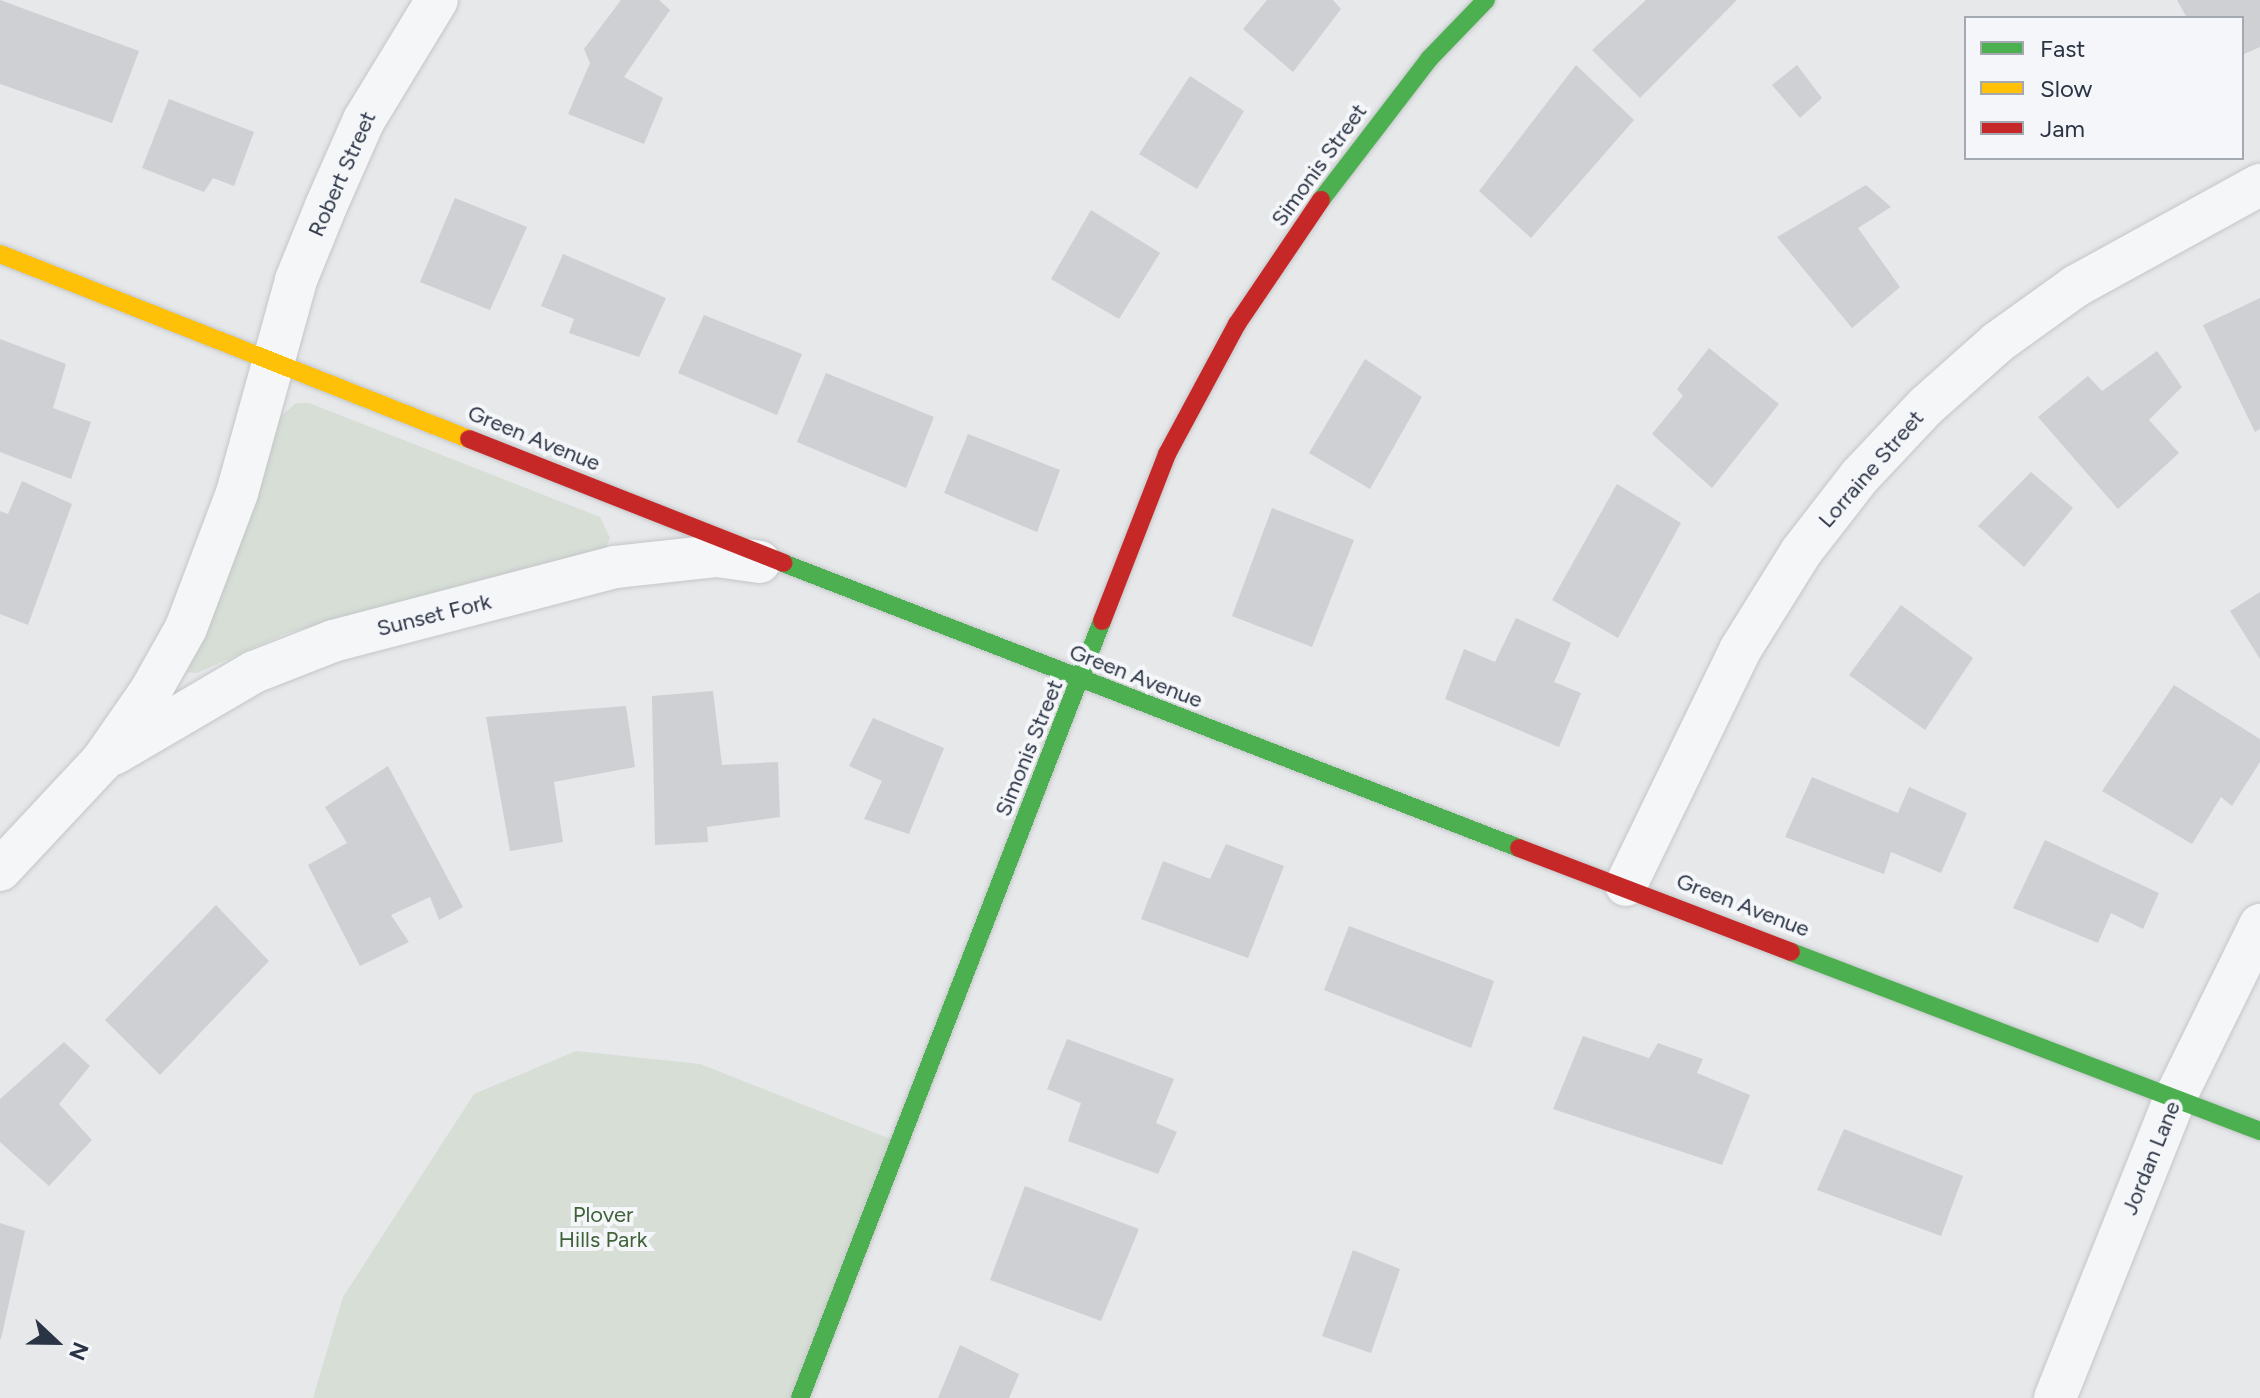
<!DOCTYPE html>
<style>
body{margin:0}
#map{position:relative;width:2260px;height:1398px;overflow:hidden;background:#e6e8ea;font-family:Figtree,sans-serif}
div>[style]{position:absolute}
.green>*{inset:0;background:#d6ded6}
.building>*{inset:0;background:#ced0d3}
.roads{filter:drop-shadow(0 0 2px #c4c6c8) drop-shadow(0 0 2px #c4c6c8)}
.street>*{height:42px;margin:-21px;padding:0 21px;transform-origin:21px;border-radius:21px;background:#f5f6f7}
.fast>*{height:18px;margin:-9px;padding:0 9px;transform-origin:9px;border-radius:9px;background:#4caf50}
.slow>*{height:18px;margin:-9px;padding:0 9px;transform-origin:9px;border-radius:9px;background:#ffc107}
.jam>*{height:18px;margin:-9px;padding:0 9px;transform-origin:9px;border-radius:9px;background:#c62828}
span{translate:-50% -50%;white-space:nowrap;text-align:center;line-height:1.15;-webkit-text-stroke:8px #f4f6f9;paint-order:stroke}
.street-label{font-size:22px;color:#2b3445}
.park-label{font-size:22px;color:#3f6138}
.legend{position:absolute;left:1964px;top:16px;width:280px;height:144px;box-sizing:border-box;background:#f4f6f9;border:2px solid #a4a8b1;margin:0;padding:10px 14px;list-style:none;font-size:24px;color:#2b3445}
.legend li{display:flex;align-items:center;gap:16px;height:40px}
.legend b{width:40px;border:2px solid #a4a8b1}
.north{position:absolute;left:16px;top:1302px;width:80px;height:80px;-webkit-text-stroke:6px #f4f6f9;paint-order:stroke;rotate:112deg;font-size:22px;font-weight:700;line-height:32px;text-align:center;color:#2b3445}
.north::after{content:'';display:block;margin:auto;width:28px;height:36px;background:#2b3445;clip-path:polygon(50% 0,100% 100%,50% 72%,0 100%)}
</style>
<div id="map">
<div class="green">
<i style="clip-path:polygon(296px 403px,309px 403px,600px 517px,610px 538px,606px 548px,560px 567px,440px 591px,284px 634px,197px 673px,187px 672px,280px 417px)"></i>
<i style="clip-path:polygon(576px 1051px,700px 1064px,898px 1142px,800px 1398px,313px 1398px,343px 1297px,474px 1094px)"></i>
</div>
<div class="building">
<i style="clip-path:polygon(0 0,139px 51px,112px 123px,0 84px)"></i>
<i style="clip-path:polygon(621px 0,659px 0,670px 10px,624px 77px,663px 98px,644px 144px,568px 114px,590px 63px,584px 49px)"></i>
<i style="clip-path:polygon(1267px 0,1333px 0,1341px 9px,1293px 72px,1243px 29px)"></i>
<i style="clip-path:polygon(1646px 0,1737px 0,1640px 98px,1592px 50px)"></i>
<i style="clip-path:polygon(2177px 0,2260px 0,2260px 47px,2242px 55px,2242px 18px,2187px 18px)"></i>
<i style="clip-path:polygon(1576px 65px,1634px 120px,1531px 238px,1479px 191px)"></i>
<i style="clip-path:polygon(1797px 65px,1822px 98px,1800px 118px,1772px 85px)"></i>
<i style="clip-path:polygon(1190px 76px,1244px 111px,1197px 189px,1139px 154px)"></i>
<i style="clip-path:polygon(169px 99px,254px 132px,234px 186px,213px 178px,204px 192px,142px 168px)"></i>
<i style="clip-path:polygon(1866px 185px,1891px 207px,1858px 228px,1900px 287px,1852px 328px,1777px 237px)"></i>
<i style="clip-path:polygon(455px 198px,527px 227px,490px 310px,420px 282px)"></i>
<i style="clip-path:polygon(1091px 210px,1160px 253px,1119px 319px,1051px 279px)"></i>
<i style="clip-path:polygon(563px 254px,666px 298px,639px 357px,569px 333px,574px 319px,541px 306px)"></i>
<i style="clip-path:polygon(2260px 298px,2260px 429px,2255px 432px,2203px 325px)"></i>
<i style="clip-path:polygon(704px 315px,802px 354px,777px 415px,678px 373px)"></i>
<i style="clip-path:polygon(0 339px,66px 364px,53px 408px,91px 422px,71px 479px,0 452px)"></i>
<i style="clip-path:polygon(1709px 348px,1779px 404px,1712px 488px,1652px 434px,1683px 396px,1677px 389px)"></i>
<i style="clip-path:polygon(2157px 351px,2182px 387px,2149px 420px,2179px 453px,2118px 509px,2038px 417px,2088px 376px,2102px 391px)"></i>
<i style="clip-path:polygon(1365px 359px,1422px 397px,1370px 489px,1309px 453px)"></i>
<i style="clip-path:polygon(826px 373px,934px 417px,906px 488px,797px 442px)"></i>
<i style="clip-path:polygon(968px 434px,1060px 470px,1037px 532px,944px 493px)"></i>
<i style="clip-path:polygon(2031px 472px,2073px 508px,2024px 567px,1978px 526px)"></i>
<i style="clip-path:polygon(22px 481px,72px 504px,28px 625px,0 614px,0 511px,8px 514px)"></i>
<i style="clip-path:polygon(1617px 484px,1681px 523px,1618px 638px,1552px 600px)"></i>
<i style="clip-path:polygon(1272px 508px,1354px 540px,1312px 647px,1232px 616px)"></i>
<i style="clip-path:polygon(2260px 592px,2260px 659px,2230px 611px)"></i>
<i style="clip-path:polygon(1901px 605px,1973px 658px,1925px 730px,1849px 675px)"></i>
<i style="clip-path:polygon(1516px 618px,1571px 643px,1554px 682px,1581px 693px,1559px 747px,1445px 699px,1464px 649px,1495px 662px)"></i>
<i style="clip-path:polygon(2174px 685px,2260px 739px,2260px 762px,2232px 806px,2221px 797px,2192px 844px,2102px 791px)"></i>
<i style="clip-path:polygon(713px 691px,722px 765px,778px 762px,780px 817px,707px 827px,708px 842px,655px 845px,652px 696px)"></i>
<i style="clip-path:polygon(626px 706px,635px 767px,554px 782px,563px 842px,510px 851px,486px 717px)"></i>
<i style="clip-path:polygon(873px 718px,944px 748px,909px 834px,864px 819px,882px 781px,849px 766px)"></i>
<i style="clip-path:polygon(388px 766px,463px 907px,439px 920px,430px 897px,391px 915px,409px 942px,360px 966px,308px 865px,347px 843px,325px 807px)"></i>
<i style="clip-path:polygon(1812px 777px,1898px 813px,1909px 787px,1967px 813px,1941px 873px,1891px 852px,1884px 874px,1785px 837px)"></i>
<i style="clip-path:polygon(2045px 840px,2159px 893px,2143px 929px,2111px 913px,2098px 943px,2013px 908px)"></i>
<i style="clip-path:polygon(1226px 844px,1284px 866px,1248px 958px,1141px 919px,1163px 861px,1210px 879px)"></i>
<i style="clip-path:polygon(216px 905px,269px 961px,160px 1075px,105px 1020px)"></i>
<i style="clip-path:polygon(1349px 926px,1494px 981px,1471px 1048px,1324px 990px)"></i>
<i style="clip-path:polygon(1583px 1036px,1649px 1058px,1658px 1043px,1703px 1059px,1697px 1073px,1750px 1095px,1722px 1165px,1553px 1109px)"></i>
<i style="clip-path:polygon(1067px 1039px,1174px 1079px,1156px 1123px,1177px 1132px,1158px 1174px,1068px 1141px,1081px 1103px,1047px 1089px)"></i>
<i style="clip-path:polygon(64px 1042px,90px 1066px,59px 1104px,92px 1140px,49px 1186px,0 1142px,0 1099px)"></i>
<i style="clip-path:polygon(1844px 1129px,1963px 1176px,1941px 1236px,1817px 1190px)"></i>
<i style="clip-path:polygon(1025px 1186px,1139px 1229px,1101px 1321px,990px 1280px)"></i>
<i style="clip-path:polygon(0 1223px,25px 1231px,1px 1339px,0 1339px)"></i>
<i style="clip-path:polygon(1353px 1250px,1400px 1269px,1371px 1353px,1322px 1336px)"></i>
<i style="clip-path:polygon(960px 1345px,1019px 1374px,1009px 1398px,938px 1398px)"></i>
</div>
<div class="roads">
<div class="street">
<i style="left:114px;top:754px;width:162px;rotate:-30.4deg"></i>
<i style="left:254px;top:672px;width:85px;rotate:-21.4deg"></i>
<i style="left:333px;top:641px;width:292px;rotate:-14.7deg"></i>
<i style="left:615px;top:567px;width:103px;rotate:-6.2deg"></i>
<i style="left:717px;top:556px;width:43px;rotate:7.9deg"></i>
<i style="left:0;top:870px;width:149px;rotate:-46.9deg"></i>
<i style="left:102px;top:761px;width:84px;rotate:-55.2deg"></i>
<i style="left:150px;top:692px;width:73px;rotate:-60.6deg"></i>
<i style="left:186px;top:628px;width:144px;rotate:-69.3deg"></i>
<i style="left:237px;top:493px;width:221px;rotate:-74.5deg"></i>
<i style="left:296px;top:280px;width:80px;rotate:-67.9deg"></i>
<i style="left:326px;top:206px;width:94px;rotate:-66.2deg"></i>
<i style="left:364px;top:120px;width:140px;rotate:-58.7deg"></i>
<i style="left:1626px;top:885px;width:261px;rotate:-64.1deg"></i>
<i style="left:1740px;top:650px;width:115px;rotate:-58.1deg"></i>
<i style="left:1801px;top:552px;width:96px;rotate:-52.2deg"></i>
<i style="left:1860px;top:476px;width:96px;rotate:-46.7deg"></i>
<i style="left:1926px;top:406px;width:96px;rotate:-41.6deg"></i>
<i style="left:1998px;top:342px;width:96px;rotate:-35.7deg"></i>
<i style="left:2076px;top:286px;width:210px;rotate:-28.8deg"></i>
<i style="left:2055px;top:1398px;width:323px;rotate:-68.2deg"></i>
<i style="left:2175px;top:1098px;width:193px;rotate:-63.8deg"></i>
</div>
<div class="fast">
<i style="left:1321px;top:200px;width:178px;rotate:-52.5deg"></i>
<i style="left:1429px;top:59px;width:82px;rotate:-46deg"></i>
<i style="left:783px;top:563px;width:789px;rotate:21.17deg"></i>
<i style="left:1791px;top:952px;width:502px;rotate:20.89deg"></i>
<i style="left:800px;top:1398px;width:834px;rotate:-68.76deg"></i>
</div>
<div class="slow">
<i style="left:0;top:254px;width:504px;rotate:21.53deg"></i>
</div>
<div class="jam">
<i style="left:469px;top:439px;width:338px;rotate:21.5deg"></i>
<i style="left:1102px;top:621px;width:179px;rotate:-68.7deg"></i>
<i style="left:1167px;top:454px;width:148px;rotate:-61.7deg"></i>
<i style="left:1237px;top:324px;width:150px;rotate:-55.9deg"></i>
<i style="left:1519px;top:848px;width:291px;rotate:20.9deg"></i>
</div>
</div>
<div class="street-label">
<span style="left:1319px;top:165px;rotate:-54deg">Simonis Street</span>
<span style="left:342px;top:174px;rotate:-66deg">Robert Street</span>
<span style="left:534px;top:438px;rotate:22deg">Green Avenue</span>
<span style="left:1871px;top:469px;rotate:-49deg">Lorraine Street</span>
<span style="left:434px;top:615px;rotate:-14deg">Sunset Fork</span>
<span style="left:1136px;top:676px;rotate:21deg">Green Avenue</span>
<span style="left:1029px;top:748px;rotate:-68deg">Simonis Street</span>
<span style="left:1743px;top:905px;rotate:21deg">Green Avenue</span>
<span style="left:2151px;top:1158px;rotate:-68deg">Jordan Lane</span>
</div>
<div class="park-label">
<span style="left:603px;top:1227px">Plover<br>Hills Park</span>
</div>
<ul class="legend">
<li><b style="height:10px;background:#4caf50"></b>Fast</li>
<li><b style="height:10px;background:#ffc107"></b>Slow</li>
<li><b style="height:10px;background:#c62828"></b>Jam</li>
</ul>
<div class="north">N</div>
</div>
